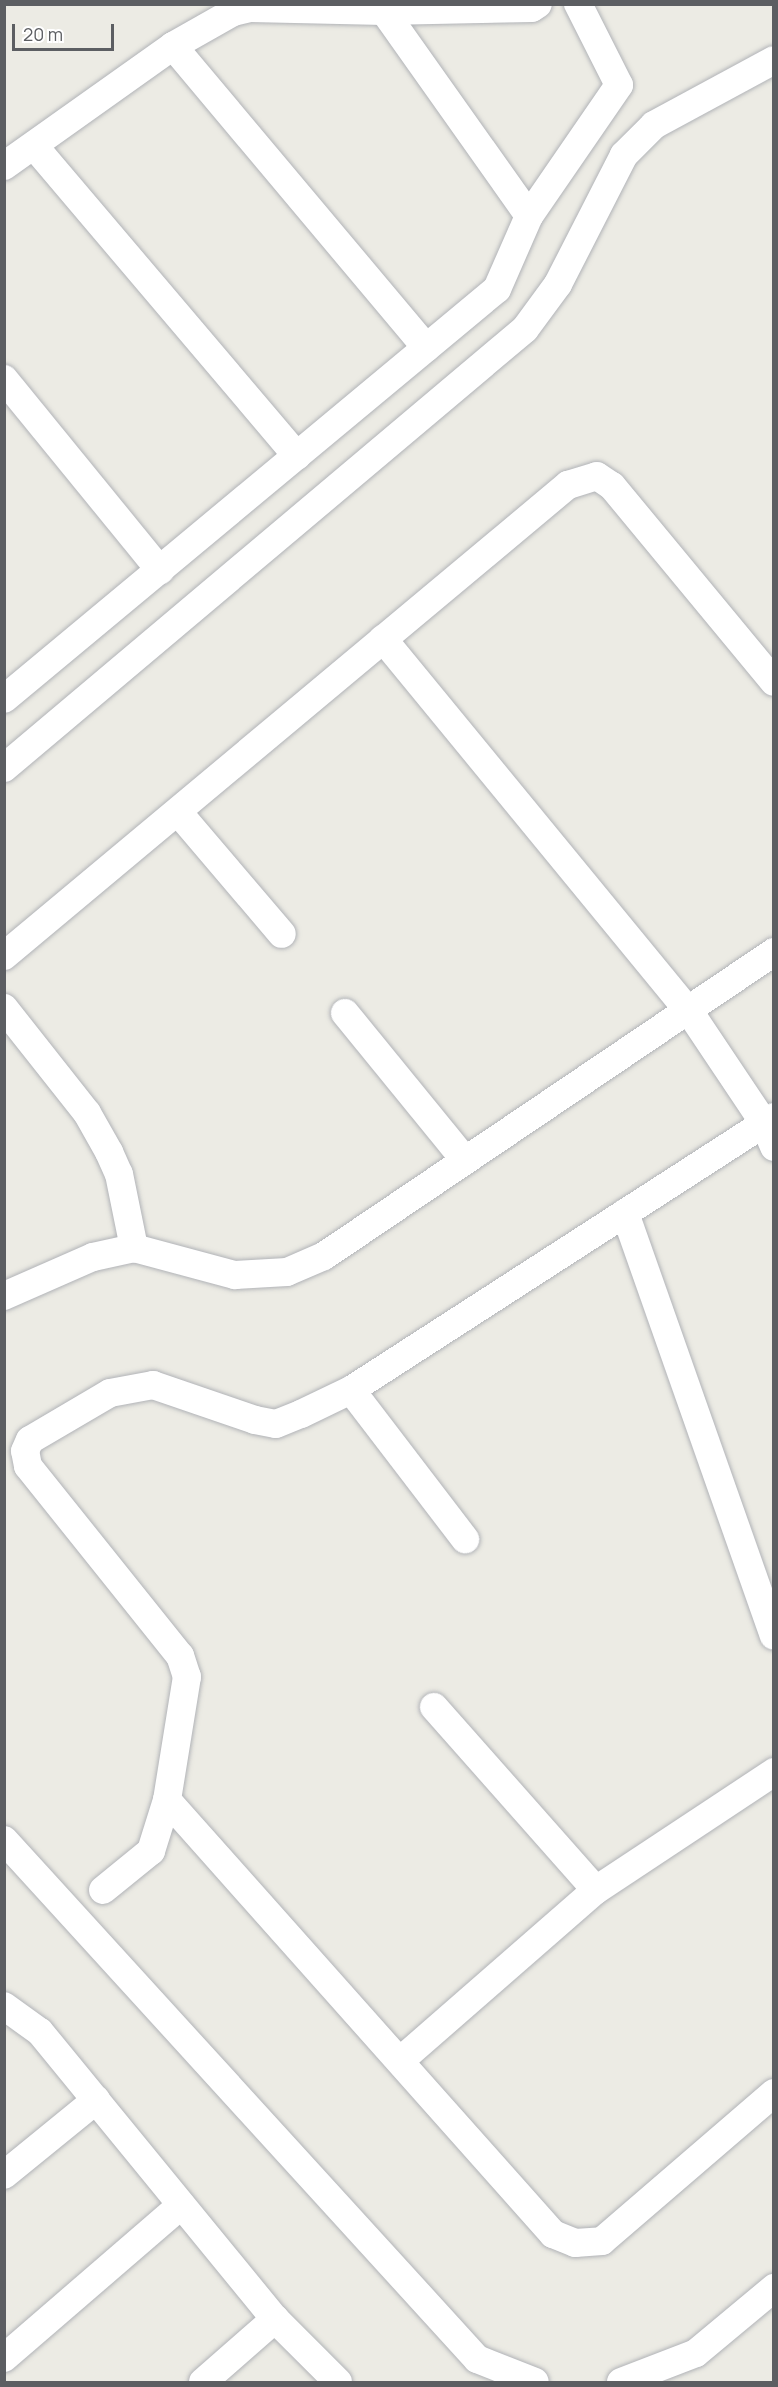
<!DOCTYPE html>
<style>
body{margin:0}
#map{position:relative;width:778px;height:2387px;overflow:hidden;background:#ecebe4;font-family:Manrope,sans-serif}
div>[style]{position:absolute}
.roads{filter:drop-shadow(0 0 2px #b1b3b7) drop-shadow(0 0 2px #b1b3b7)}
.street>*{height:28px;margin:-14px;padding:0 14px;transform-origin:14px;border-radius:14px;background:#fff}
span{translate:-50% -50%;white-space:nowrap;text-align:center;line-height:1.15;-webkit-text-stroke:4.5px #fff;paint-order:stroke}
.frame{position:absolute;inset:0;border:6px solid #5c5e62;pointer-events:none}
.scale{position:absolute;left:12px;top:24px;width:102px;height:27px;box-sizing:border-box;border:3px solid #5c5e62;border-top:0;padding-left:8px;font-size:18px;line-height:21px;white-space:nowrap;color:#5c5e62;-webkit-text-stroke:4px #fff;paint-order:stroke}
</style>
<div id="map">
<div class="roads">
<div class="street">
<i style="left:384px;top:11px;width:251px;rotate:54.7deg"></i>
<i style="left:173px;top:46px;width:394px;rotate:50deg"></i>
<i style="left:35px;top:147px;width:405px;rotate:49.7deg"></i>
<i style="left:4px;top:166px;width:207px;rotate:-35.4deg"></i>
<i style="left:173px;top:46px;width:69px;rotate:-29.5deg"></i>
<i style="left:233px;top:12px;width:17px;rotate:-13deg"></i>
<i style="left:250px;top:8px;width:134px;rotate:1.3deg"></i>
<i style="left:384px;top:11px;width:148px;rotate:-1.2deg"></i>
<i style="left:532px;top:8px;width:7px;rotate:-34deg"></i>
<i style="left:4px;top:379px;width:247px;rotate:50.8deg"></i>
<i style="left:383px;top:639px;width:482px;rotate:50.6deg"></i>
<i style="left:689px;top:1011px;width:135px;rotate:56.2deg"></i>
<i style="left:764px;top:1123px;width:26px;rotate:67deg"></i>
<i style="left:4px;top:699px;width:641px;rotate:-39.75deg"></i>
<i style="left:497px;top:289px;width:80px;rotate:-66.3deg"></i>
<i style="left:529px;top:216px;width:159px;rotate:-55.5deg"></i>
<i style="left:619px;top:85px;width:91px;rotate:-116.8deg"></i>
<i style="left:4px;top:768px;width:681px;rotate:-40.12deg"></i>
<i style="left:525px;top:329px;width:56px;rotate:-53.7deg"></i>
<i style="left:558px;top:284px;width:145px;rotate:-62.9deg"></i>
<i style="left:624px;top:155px;width:42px;rotate:-45deg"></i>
<i style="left:654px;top:125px;width:136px;rotate:-28.4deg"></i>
<i style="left:178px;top:812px;width:160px;rotate:49.6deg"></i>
<i style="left:4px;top:956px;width:735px;rotate:-39.87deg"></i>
<i style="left:568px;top:485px;width:30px;rotate:-17deg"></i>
<i style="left:597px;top:476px;width:18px;rotate:34deg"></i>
<i style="left:612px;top:486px;width:254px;rotate:50.4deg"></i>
<i style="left:4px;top:1008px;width:134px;rotate:51.7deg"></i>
<i style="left:87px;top:1113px;width:45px;rotate:60.6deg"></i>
<i style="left:109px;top:1152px;width:24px;rotate:66deg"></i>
<i style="left:119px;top:1174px;width:76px;rotate:78.5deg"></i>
<i style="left:345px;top:1013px;width:190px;rotate:50.8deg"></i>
<i style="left:625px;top:1213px;width:448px;rotate:70.6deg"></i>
<i style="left:4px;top:1296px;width:97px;rotate:-23.7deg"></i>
<i style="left:93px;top:1257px;width:42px;rotate:-12.4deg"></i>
<i style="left:134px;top:1248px;width:105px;rotate:15deg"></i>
<i style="left:235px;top:1275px;width:52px;rotate:-3.3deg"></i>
<i style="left:287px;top:1272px;width:40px;rotate:-23.4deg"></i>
<i style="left:324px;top:1256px;width:543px;rotate:-34.04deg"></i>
<i style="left:351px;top:1390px;width:188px;rotate:52.6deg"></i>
<i style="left:434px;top:1707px;width:244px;rotate:48.5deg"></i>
<i style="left:167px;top:1800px;width:581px;rotate:48.35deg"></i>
<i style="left:553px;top:2234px;width:24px;rotate:22deg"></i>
<i style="left:575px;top:2243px;width:27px;rotate:-4deg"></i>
<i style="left:602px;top:2241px;width:227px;rotate:-40.7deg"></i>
<i style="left:4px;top:1840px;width:702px;rotate:47.65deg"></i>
<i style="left:477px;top:2359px;width:62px;rotate:21.6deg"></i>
<i style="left:103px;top:1890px;width:62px;rotate:-39.1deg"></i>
<i style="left:151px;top:1851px;width:53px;rotate:-72.6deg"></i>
<i style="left:167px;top:1800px;width:125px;rotate:-80.8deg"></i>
<i style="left:187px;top:1677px;width:22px;rotate:-108deg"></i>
<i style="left:180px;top:1656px;width:243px;rotate:-128.7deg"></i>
<i style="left:28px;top:1466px;width:15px;rotate:-101deg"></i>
<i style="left:25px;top:1451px;width:12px;rotate:-66deg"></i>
<i style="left:30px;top:1440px;width:93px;rotate:-30.4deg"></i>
<i style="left:110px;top:1393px;width:44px;rotate:-10.5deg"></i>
<i style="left:153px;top:1385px;width:108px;rotate:18.9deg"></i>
<i style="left:255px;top:1420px;width:21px;rotate:11deg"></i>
<i style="left:276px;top:1424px;width:27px;rotate:-22deg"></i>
<i style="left:301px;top:1414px;width:55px;rotate:-25.6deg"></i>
<i style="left:351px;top:1390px;width:503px;rotate:-32.84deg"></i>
<i style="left:4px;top:2006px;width:44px;rotate:35.8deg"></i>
<i style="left:40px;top:2032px;width:371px;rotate:50.7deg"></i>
<i style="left:275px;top:2319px;width:89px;rotate:45deg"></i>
<i style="left:401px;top:2060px;width:259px;rotate:-41.1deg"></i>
<i style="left:596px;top:1890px;width:214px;rotate:-33.5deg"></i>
<i style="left:4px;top:2175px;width:119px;rotate:-39.2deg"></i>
<i style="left:4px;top:2358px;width:234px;rotate:-40.8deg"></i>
<i style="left:203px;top:2382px;width:96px;rotate:-41.2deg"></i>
<i style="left:621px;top:2382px;width:80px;rotate:-21.1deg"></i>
<i style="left:696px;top:2353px;width:102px;rotate:-39.8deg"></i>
</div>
</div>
<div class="frame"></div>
<div class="scale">20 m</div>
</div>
